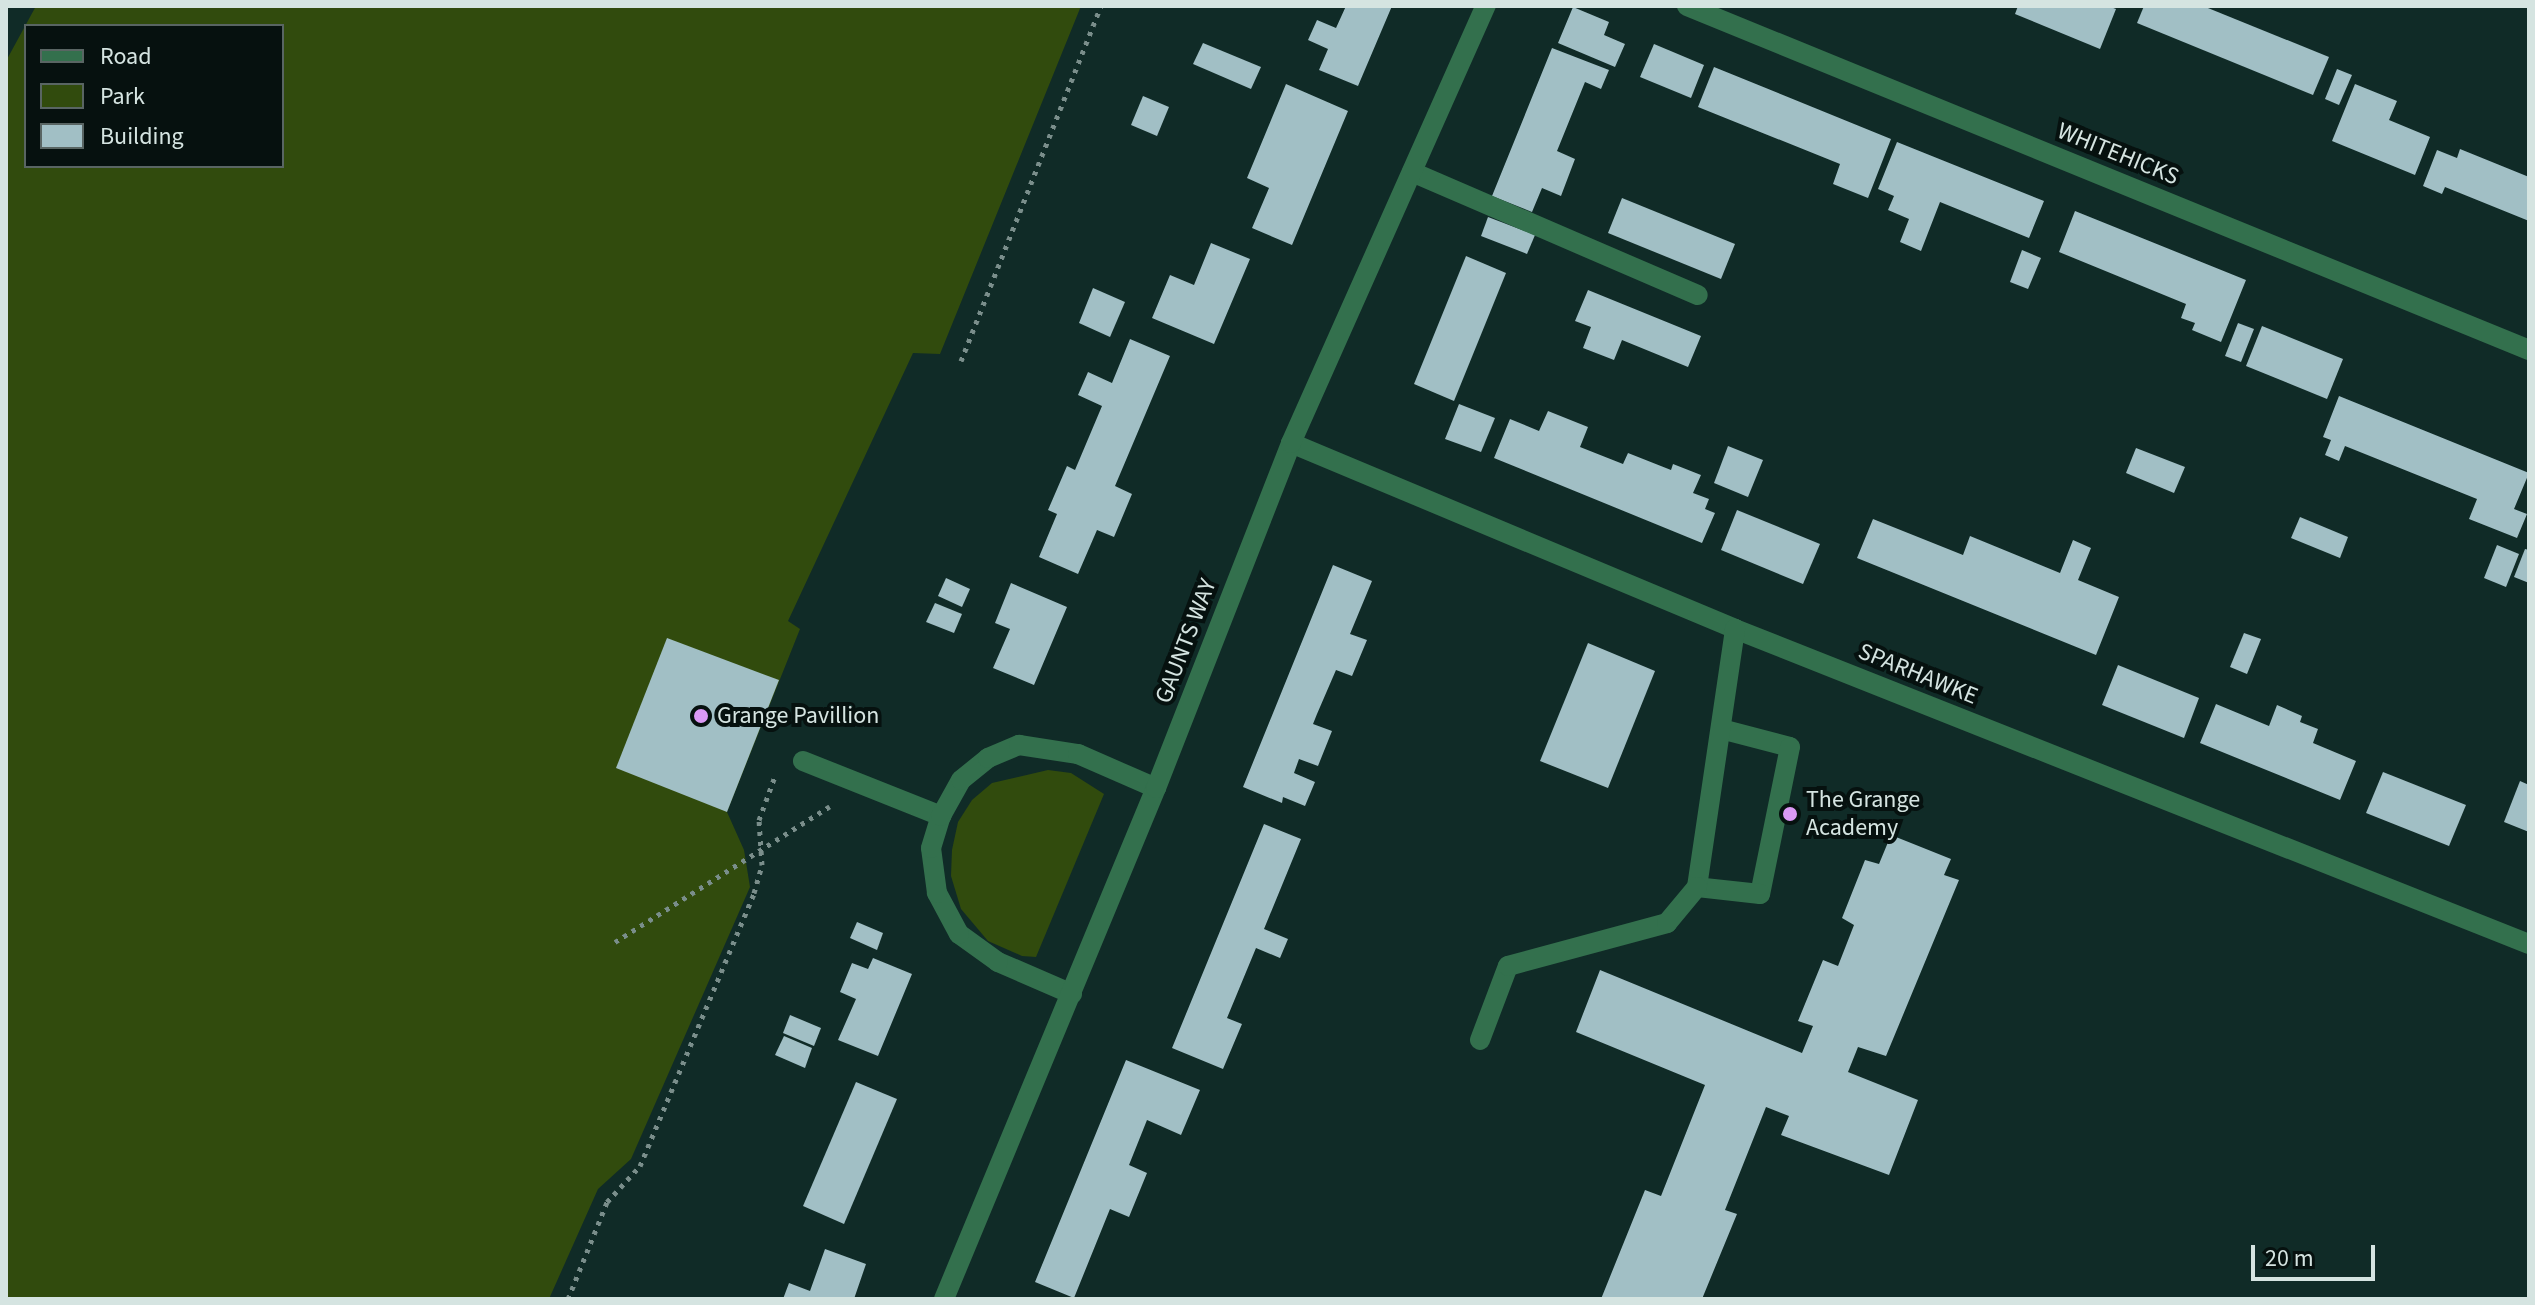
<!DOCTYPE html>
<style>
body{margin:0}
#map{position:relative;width:2535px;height:1305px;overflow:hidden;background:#102b27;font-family:"Source Sans 3",sans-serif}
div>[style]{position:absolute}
.green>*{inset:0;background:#314b0d}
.building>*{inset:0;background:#a1bfc5}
.path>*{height:5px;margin-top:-2.5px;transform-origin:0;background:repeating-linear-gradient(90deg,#7a8e8b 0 4px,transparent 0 10px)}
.minor>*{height:20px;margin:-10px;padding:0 10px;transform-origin:10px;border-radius:10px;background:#33704d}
.dots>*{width:22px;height:22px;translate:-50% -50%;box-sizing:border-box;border:4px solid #06110f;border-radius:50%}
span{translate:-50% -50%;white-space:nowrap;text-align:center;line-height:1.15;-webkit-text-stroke:8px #06110f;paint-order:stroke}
.street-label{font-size:24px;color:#d5e4e1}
.poi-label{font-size:24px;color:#d5e4e1}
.left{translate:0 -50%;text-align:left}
.frame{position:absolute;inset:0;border:8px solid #d5e4e1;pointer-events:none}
.legend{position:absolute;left:24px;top:24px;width:260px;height:144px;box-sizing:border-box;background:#06110f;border:2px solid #596563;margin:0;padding:10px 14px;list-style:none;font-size:24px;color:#d5e4e1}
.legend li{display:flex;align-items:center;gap:16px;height:40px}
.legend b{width:40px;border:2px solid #596563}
.scale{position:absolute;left:2251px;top:1245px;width:124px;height:36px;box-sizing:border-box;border:4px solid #d5e4e1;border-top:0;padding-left:10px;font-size:24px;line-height:28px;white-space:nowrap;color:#d5e4e1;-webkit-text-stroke:6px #06110f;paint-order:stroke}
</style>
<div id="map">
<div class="green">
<i style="clip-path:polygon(evenodd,36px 6px,1081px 6px,940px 354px,913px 353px,788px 621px,800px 629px,727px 812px,744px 850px,750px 887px,631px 1159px,598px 1189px,549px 1299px,6px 1299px,6px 61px,36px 6px,26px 26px,282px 26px,282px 166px,26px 166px,26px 26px)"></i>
<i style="clip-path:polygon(1048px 770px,1071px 773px,1104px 794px,1036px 957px,1022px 956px,988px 941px,961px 909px,951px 876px,952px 850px,958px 822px,972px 800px,992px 783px)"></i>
</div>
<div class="building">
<i style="clip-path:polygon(1346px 6px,1392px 6px,1358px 86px,1319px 70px,1328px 49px,1308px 40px,1317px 20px,1336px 28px)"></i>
<i style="clip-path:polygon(2018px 6px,2108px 6px,2116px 9px,2100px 49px,2015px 14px)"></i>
<i style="clip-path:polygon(2144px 6px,2203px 6px,2329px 57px,2313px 95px,2137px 23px)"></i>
<i style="clip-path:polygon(1573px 7px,1609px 22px,1604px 35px,1625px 44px,1615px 67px,1558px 43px)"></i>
<i style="clip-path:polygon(1203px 43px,1261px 67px,1251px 89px,1193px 64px)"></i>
<i style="clip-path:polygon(1654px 44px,1704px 65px,1691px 98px,1640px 77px)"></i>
<i style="clip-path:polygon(1552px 48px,1609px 70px,1601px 89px,1585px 82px,1557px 151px,1575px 159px,1561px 196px,1542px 188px,1532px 212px,1492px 196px)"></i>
<i style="clip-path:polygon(1714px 67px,1891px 139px,1868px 198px,1833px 184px,1840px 164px,1698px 107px)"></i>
<i style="clip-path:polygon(2337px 69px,2352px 75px,2339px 105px,2325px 99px)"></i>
<i style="clip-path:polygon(1286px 84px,1348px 111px,1292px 245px,1252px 228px,1269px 188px,1247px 178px)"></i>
<i style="clip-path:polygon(2355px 84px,2397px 101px,2389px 120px,2430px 137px,2415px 175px,2332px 141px)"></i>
<i style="clip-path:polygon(1143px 96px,1169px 107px,1157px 136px,1131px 125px)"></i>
<i style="clip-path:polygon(1897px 142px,2044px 201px,2029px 238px,1940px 202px,1921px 251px,1900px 242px,1909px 219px,1888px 210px,1894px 196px,1878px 189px)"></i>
<i style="clip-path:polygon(2460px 149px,2529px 177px,2529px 221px,2445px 187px,2442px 194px,2423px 186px,2437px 150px,2457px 158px)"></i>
<i style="clip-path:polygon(1622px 198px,1735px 244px,1721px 279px,1608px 233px)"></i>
<i style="clip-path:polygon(2075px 211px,2246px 280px,2221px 342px,2192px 330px,2195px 323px,2181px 318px,2186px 304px,2059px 252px)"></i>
<i style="clip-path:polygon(1488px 217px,1535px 235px,1527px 254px,1481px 236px)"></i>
<i style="clip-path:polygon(1211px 243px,1250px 259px,1214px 344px,1152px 318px,1170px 275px,1194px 285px)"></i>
<i style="clip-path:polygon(2022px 250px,2041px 258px,2028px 289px,2010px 282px)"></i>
<i style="clip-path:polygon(1466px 256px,1506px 273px,1454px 401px,1414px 384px)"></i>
<i style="clip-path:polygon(1093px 288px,1125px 302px,1110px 337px,1079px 323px)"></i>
<i style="clip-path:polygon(1588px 290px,1701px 336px,1688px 367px,1622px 340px,1614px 360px,1583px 348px,1591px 327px,1575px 321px)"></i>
<i style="clip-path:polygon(2238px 323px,2254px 329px,2241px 362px,2225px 356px)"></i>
<i style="clip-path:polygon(2262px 326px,2343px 359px,2327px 399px,2246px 366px)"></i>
<i style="clip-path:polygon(1130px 339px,1170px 356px,1115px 486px,1132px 494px,1114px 537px,1097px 530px,1078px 574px,1039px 557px,1057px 514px,1048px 510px,1067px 466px,1075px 470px,1102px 406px,1078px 395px,1088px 372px,1112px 383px)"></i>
<i style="clip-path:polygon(2339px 396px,2529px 473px,2514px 509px,2527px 514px,2517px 538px,2469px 519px,2477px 499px,2345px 446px,2339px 461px,2325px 455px,2331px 440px,2323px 437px)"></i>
<i style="clip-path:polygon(1459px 404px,1495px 418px,1481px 452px,1445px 439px)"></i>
<i style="clip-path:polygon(1548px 411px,1588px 427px,1580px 447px,1623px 464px,1628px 453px,1671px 470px,1673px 464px,1701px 475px,1693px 493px,1709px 499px,1705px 509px,1715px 513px,1702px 543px,1494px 458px,1510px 419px,1539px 431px)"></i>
<i style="clip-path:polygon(1728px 446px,1763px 460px,1748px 497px,1714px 483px)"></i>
<i style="clip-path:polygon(2136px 448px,2185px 467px,2174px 493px,2126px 473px)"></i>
<i style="clip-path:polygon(1737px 510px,1820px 544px,1803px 584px,1721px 550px)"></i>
<i style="clip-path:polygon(2300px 517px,2348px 537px,2340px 558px,2291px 538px)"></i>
<i style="clip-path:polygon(1873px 519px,1963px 555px,1970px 536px,2060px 573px,2073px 540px,2091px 548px,2078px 580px,2119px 597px,2096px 655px,1857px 558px)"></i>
<i style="clip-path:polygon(2497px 545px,2519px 554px,2506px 587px,2484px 578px)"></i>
<i style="clip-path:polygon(2525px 549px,2529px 550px,2529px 583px,2514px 577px)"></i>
<i style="clip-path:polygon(1333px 565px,1372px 581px,1350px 634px,1367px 640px,1352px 676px,1336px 670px,1317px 714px,1313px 724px,1332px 731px,1318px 766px,1299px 759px,1294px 773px,1315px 782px,1305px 806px,1283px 797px,1282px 803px,1243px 787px)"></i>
<i style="clip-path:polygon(946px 578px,970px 589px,962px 607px,938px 596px)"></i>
<i style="clip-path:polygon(1011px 583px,1067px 607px,1034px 685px,993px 668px,1010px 629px,995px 623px)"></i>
<i style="clip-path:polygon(935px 603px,962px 614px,954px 633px,926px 622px)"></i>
<i style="clip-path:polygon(2244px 633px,2261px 639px,2247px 674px,2230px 667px)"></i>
<i style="clip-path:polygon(667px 638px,779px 680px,727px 812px,616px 768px)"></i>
<i style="clip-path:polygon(1588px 643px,1655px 671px,1608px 788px,1540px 761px)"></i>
<i style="clip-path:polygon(2118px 665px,2199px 698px,2184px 738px,2102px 705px)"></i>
<i style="clip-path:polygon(2216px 704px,2269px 726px,2277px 705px,2302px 716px,2300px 722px,2318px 729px,2313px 743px,2356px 761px,2340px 800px,2200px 743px)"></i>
<i style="clip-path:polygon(2383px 772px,2466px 805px,2449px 846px,2366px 813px)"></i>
<i style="clip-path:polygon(2520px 781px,2529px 785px,2529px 832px,2504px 822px)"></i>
<i style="clip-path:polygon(1264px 824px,1301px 839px,1264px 929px,1288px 939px,1280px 958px,1256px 948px,1227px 1018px,1242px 1024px,1223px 1069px,1172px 1048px)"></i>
<i style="clip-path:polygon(1891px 835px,1951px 859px,1944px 875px,1959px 880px,1886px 1056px,1858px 1047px,1848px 1072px,1918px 1100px,1889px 1175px,1781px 1135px,1789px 1116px,1766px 1107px,1725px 1210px,1737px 1214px,1702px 1299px,1601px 1299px,1645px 1190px,1661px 1196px,1705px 1085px,1576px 1032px,1600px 970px,1802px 1053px,1813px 1026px,1798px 1021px,1823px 960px,1838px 966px,1854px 925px,1842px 918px,1865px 860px,1879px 864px)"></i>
<i style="clip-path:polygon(857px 922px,883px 933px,877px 950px,850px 938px)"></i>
<i style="clip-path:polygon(873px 958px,912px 974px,878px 1056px,838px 1040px,856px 999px,840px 992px,852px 963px,868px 969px)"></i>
<i style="clip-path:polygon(790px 1015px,821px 1028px,814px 1046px,783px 1033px)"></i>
<i style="clip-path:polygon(784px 1036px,812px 1048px,805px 1068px,775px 1055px)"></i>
<i style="clip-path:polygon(1126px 1060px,1200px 1090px,1181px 1135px,1147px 1120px,1129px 1165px,1147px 1173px,1129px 1217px,1110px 1209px,1074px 1298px,1035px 1282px)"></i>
<i style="clip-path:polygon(856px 1082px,897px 1099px,844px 1224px,803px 1206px)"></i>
<i style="clip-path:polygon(825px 1249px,866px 1264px,854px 1299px,783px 1299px,789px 1283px,810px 1291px)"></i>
</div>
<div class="path">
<i style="left:961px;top:361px;width:382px;rotate:-68.5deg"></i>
<i style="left:615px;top:942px;width:254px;rotate:-32.3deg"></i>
<i style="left:568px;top:1299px;width:105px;rotate:-68.1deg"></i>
<i style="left:607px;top:1202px;width:49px;rotate:-47.5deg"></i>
<i style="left:640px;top:1166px;width:296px;rotate:-67.3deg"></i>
<i style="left:754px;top:893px;width:29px;rotate:-74deg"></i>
<i style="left:762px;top:865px;width:45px;rotate:-93.8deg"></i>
<i style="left:759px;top:820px;width:47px;rotate:-70deg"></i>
</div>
<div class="minor">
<i style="left:1687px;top:6px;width:910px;rotate:22.22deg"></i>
<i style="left:1412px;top:172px;width:311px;rotate:23.3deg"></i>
<i style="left:1291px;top:443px;width:481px;rotate:22.7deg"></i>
<i style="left:1735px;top:629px;width:854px;rotate:21.64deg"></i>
<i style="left:1721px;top:729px;width:71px;rotate:14.6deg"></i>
<i style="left:1790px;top:747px;width:150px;rotate:101.5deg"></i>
<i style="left:1760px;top:894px;width:63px;rotate:-173.7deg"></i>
<i style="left:1697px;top:887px;width:261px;rotate:-81.6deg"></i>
<i style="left:803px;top:761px;width:149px;rotate:21.7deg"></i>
<i style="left:1072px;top:994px;width:81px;rotate:-156.6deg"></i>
<i style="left:998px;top:962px;width:48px;rotate:-144.3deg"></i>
<i style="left:959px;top:934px;width:47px;rotate:-118.2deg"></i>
<i style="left:937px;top:893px;width:45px;rotate:-97.6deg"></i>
<i style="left:931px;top:848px;width:34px;rotate:-73deg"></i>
<i style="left:941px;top:816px;width:41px;rotate:-60.9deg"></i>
<i style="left:961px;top:780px;width:35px;rotate:-39deg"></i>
<i style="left:988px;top:758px;width:34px;rotate:-23deg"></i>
<i style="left:1019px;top:745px;width:60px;rotate:8.7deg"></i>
<i style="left:1078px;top:754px;width:85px;rotate:23.6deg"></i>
<i style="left:1480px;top:1040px;width:79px;rotate:-69.3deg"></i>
<i style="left:1508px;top:966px;width:165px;rotate:-15.1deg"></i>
<i style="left:1667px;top:923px;width:47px;rotate:-50.2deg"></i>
<i style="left:944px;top:1299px;width:553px;rotate:-67.47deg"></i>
<i style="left:1156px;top:788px;width:370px;rotate:-68.6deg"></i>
<i style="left:1291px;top:443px;width:479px;rotate:-66deg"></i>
</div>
<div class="dots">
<i style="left:701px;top:716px;background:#db99f5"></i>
<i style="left:1790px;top:814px;background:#db99f5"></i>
</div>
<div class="street-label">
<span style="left:2118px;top:154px;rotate:22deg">WHITEHICKS</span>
<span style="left:1186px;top:641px;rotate:-69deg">GAUNTS WAY</span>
<span style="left:1918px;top:674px;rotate:22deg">SPARHAWKE</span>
</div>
<div class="poi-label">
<span class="left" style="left:717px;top:716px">Grange Pavillion</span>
<span class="left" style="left:1806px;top:814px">The Grange<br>Academy</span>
</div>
<div class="frame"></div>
<ul class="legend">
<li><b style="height:10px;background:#33704d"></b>Road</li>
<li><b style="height:22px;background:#314b0d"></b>Park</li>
<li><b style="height:22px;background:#a1bfc5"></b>Building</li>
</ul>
<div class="scale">20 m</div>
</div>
